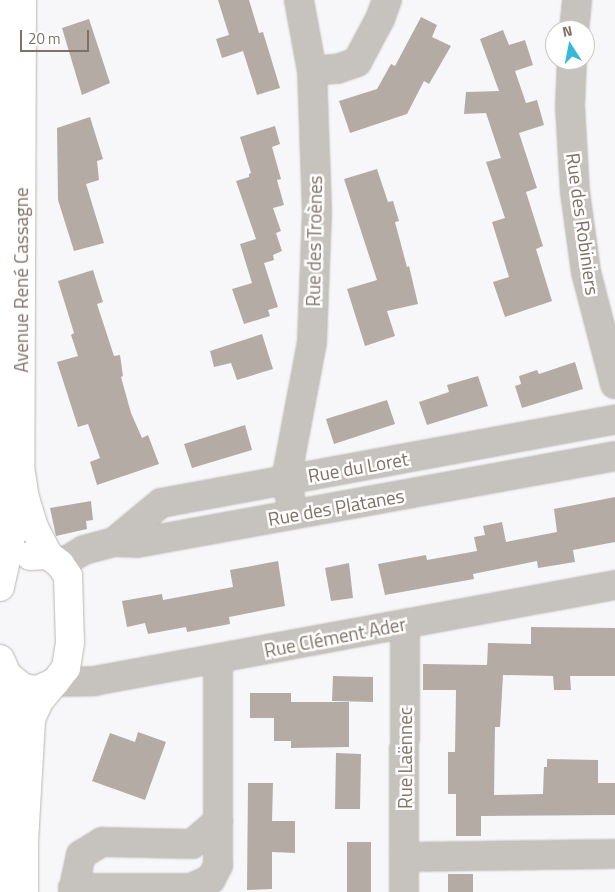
<!DOCTYPE html>
<meta charset="utf-8">
<style>
body{margin:0}
#map{position:relative;width:615px;height:892px;overflow:hidden;background:#f7f7f9;font-family:"Titillium Web",sans-serif}
div>[style]{position:absolute}
.building>*{inset:0;background:#b4aba5}
.roads{filter:drop-shadow(0 0 1px #bbb5b1) drop-shadow(0 0 1px #bbb5b1)}
.minor>*{height:28px;margin:-14px;padding:0 14px;transform-origin:14px;border-radius:14px;background:#c6c2be}
.secondary>*{height:28px;margin:-14px;padding:0 14px;transform-origin:14px;border-radius:14px;background:#fff}
span{translate:-50% -50%;white-space:nowrap;text-align:center;line-height:1.15;-webkit-text-stroke:5px #fff;paint-order:stroke}
.street-label{font-size:19px;color:#807166}
.north{position:absolute;left:545px;top:20px;width:50px;height:50px;box-sizing:border-box;background:#fff;border:1px solid #ccc6c2;border-radius:50%;rotate:349deg;font-size:14px;font-weight:700;line-height:20px;text-align:center;color:#807166}
.north::after{content:'';display:block;margin:auto;width:18px;height:22px;background:#37bad9;clip-path:polygon(50% 0,100% 100%,50% 72%,0 100%)}
.scale{position:absolute;left:20px;top:30px;width:69px;height:22px;box-sizing:border-box;border:2px solid #807166;border-top:0;padding-left:6px;font-size:15px;line-height:18px;white-space:nowrap;color:#807166;-webkit-text-stroke:4px #fff;paint-order:stroke}
</style>
<div id="map">
<div class="building">
<i style="clip-path:polygon(218px 0,249px 0,259px 33px,263px 32px,280px 88px,257px 95px,243px 51px,222px 58px,216px 39px,229px 35px)"></i>
<i style="clip-path:polygon(421px 17px,437px 25px,432px 37px,451px 46px,429px 84px,424px 81px,407px 114px,350px 133px,339px 101px,377px 89px,391px 64px,395px 66px)"></i>
<i style="clip-path:polygon(89px 19px,110px 83px,82px 95px,62px 28px)"></i>
<i style="clip-path:polygon(503px 30px,509px 45px,525px 40px,533px 65px,515px 71px,526px 103px,537px 100px,544px 125px,519px 133px,537px 188px,526px 192px,543px 246px,536px 249px,552px 301px,505px 317px,493px 282px,509px 277px,492px 222px,505px 218px,486px 162px,501px 158px,486px 113px,464px 114px,466px 92px,499px 91px,480px 39px)"></i>
<i style="clip-path:polygon(90px 117px,103px 159px,97px 161px,99px 180px,86px 184px,104px 243px,74px 251px,58px 200px,57px 128px)"></i>
<i style="clip-path:polygon(275px 126px,280px 144px,272px 147px,281px 179px,277px 180px,284px 205px,273px 208px,281px 231px,276px 233px,282px 251px,273px 255px,274px 260px,264px 263px,278px 307px,268px 310px,270px 316px,244px 324px,232px 289px,252px 283px,240px 244px,256px 239px,236px 181px,249px 177px,249px 174px,251px 173px,240px 137px)"></i>
<i style="clip-path:polygon(377px 169px,388px 202px,393px 201px,399px 221px,395px 222px,407px 267px,409px 266px,418px 304px,387px 311px,395px 336px,365px 346px,347px 289px,377px 280px,344px 179px)"></i>
<i style="clip-path:polygon(93px 270px,103px 302px,97px 304px,114px 356px,120px 355px,123px 376px,121px 377px,131px 413px,142px 438px,148px 435px,159px 464px,97px 485px,90px 462px,100px 458px,88px 424px,78px 427px,57px 362px,78px 356px,71px 335px,74px 333px,58px 281px)"></i>
<i style="clip-path:polygon(262px 334px,273px 369px,237px 380px,231px 363px,214px 367px,210px 351px)"></i>
<i style="clip-path:polygon(575px 362px,583px 389px,522px 408px,515px 386px,521px 384px,519px 376px,537px 370px,539px 374px)"></i>
<i style="clip-path:polygon(478px 376px,488px 406px,427px 425px,419px 402px,449px 392px,447px 385px)"></i>
<i style="clip-path:polygon(387px 400px,395px 424px,334px 444px,326px 419px)"></i>
<i style="clip-path:polygon(245px 425px,252px 450px,192px 468px,184px 444px)"></i>
<i style="clip-path:polygon(615px 497px,615px 542px,573px 550px,575px 562px,538px 568px,537px 561px,473px 574px,474px 579px,385px 595px,378px 564px,426px 555px,427px 560px,477px 551px,474px 537px,485px 535px,483px 526px,502px 522px,506px 542px,557px 532px,554px 509px)"></i>
<i style="clip-path:polygon(91px 501px,93px 520px,86px 521px,87px 529px,56px 536px,50px 508px)"></i>
<i style="clip-path:polygon(278px 561px,285px 606px,229px 617px,230px 624px,187px 632px,186px 627px,148px 634px,145px 623px,127px 627px,122px 601px,162px 594px,163px 600px,233px 587px,230px 570px)"></i>
<i style="clip-path:polygon(349px 563px,353px 598px,331px 601px,325px 568px)"></i>
<i style="clip-path:polygon(531px 627px,615px 628px,615px 676px,570px 676px,571px 690px,554px 690px,553px 676px,503px 675px,500px 727px,495px 727px,494px 795px,543px 794px,544px 767px,547px 767px,547px 759px,598px 760px,598px 783px,615px 783px,615px 815px,481px 816px,481px 836px,456px 836px,456px 794px,448px 794px,448px 752px,455px 752px,456px 690px,423px 690px,423px 664px,487px 665px,488px 643px,531px 644px)"></i>
<i style="clip-path:polygon(333px 676px,373px 677px,373px 702px,332px 701px)"></i>
<i style="clip-path:polygon(250px 693px,291px 693px,291px 702px,349px 702px,349px 747px,291px 748px,291px 741px,274px 741px,274px 718px,250px 718px)"></i>
<i style="clip-path:polygon(138px 732px,166px 742px,145px 800px,92px 781px,110px 733px,135px 742px)"></i>
<i style="clip-path:polygon(336px 753px,361px 754px,360px 809px,335px 809px)"></i>
<i style="clip-path:polygon(248px 783px,273px 783px,272px 821px,295px 821px,295px 853px,272px 852px,272px 889px,247px 890px)"></i>
<i style="clip-path:polygon(347px 842px,371px 842px,371px 892px,347px 892px)"></i>
<i style="clip-path:polygon(448px 874px,473px 874px,473px 892px,448px 892px)"></i>
</div>
<div class="roads">
<div class="minor">
<i style="left:574px;top:30px;width:30px;rotate:-84deg"></i>
<i style="left:572px;top:60px;width:46px;rotate:92.5deg"></i>
<i style="left:570px;top:106px;width:86px;rotate:86.7deg"></i>
<i style="left:575px;top:192px;width:81px;rotate:82.2deg"></i>
<i style="left:586px;top:272px;width:116px;rotate:75.5deg"></i>
<i style="left:312px;top:71px;width:25px;rotate:-5deg"></i>
<i style="left:337px;top:69px;width:21px;rotate:-19deg"></i>
<i style="left:357px;top:62px;width:49px;rotate:-61.9deg"></i>
<i style="left:380px;top:19px;width:20px;rotate:-70deg"></i>
<i style="left:290px;top:497px;width:17px;rotate:-103deg"></i>
<i style="left:286px;top:480px;width:140px;rotate:-79.3deg"></i>
<i style="left:312px;top:342px;width:130px;rotate:-87.8deg"></i>
<i style="left:317px;top:212px;width:141px;rotate:-92deg"></i>
<i style="left:312px;top:71px;width:72px;rotate:-100.4deg"></i>
<i style="left:114px;top:542px;width:61px;rotate:-39.7deg"></i>
<i style="left:161px;top:503px;width:462px;rotate:-10.4deg"></i>
<i style="left:60px;top:564px;width:28px;rotate:-30deg"></i>
<i style="left:84px;top:550px;width:31px;rotate:-15deg"></i>
<i style="left:114px;top:542px;width:23px;rotate:2deg"></i>
<i style="left:137px;top:543px;width:486px;rotate:-10.3deg"></i>
<i style="left:55px;top:682px;width:39px;rotate:-1deg"></i>
<i style="left:94px;top:681px;width:530px;rotate:-10.44deg"></i>
<i style="left:404px;top:857px;width:211px;rotate:-0.8deg"></i>
<i style="left:73px;top:888px;width:118px"></i>
<i style="left:191px;top:888px;width:22px;rotate:-24deg"></i>
<i style="left:211px;top:879px;width:16px;rotate:-63deg"></i>
<i style="left:218px;top:865px;width:206px;rotate:-90deg"></i>
<i style="left:73px;top:892px;width:38px;rotate:-78deg"></i>
<i style="left:81px;top:855px;width:25px;rotate:-32deg"></i>
<i style="left:102px;top:842px;width:90px;rotate:1.3deg"></i>
<i style="left:192px;top:844px;width:35px;rotate:-41deg"></i>
<i style="left:404px;top:892px;width:268px;rotate:-89.8deg"></i>
</div>
<div class="secondary">
<i style="left:22px;top:0;width:467px;rotate:90.2deg"></i>
<i style="left:20px;top:467px;width:31px;rotate:81deg"></i>
<i style="left:25px;top:498px;width:30px;rotate:73deg"></i>
<i style="left:34px;top:527px;width:31px;rotate:63deg"></i>
<i style="left:0;top:587px;width:51px;rotate:-77.6deg"></i>
<i style="left:11px;top:537px;width:57px;rotate:-101.1deg"></i>
<i style="left:0;top:481px;width:481px;rotate:-89.6deg"></i>
<i style="left:0;top:659px;width:17px;rotate:66deg"></i>
<i style="left:7px;top:675px;width:21px;rotate:39deg"></i>
<i style="left:23px;top:688px;width:15px;rotate:8deg"></i>
<i style="left:38px;top:690px;width:19px;rotate:-25deg"></i>
<i style="left:55px;top:682px;width:18px;rotate:-52deg"></i>
<i style="left:66px;top:668px;width:25px;rotate:-81deg"></i>
<i style="left:70px;top:643px;width:67px;rotate:-91.7deg"></i>
<i style="left:68px;top:576px;width:14px;rotate:-124deg"></i>
<i style="left:60px;top:564px;width:15px;rotate:-143deg"></i>
<i style="left:48px;top:555px;width:18px;rotate:177deg"></i>
<i style="left:3px;top:892px;width:44px;rotate:-91.3deg"></i>
<i style="left:2px;top:848px;width:136px;rotate:-86.6deg"></i>
<i style="left:10px;top:712px;width:37px;rotate:-95deg"></i>
<i style="left:24px;top:892px;width:50px;rotate:-90deg"></i>
<i style="left:24px;top:842px;width:123px;rotate:-86.7deg"></i>
<i style="left:31px;top:719px;width:20px;rotate:-66deg"></i>
<i style="left:39px;top:701px;width:25px;rotate:-50deg"></i>
</div>
</div>
<div class="street-label">
<span style="left:583px;top:224px;rotate:82deg">Rue des Robiniers</span>
<span style="left:314px;top:241px;rotate:-89deg">Rue des Troènes</span>
<span style="left:21px;top:280px;rotate:-90deg">Avenue René Cassagne</span>
<span style="left:358px;top:467px;rotate:-10deg">Rue du Loret</span>
<span style="left:336px;top:507px;rotate:-10deg">Rue des Platanes</span>
<span style="left:335px;top:637px;rotate:-11deg">Rue Clément Ader</span>
<span style="left:405px;top:758px;rotate:-90deg">Rue Laënnec</span>
</div>
<div class="north">N</div>
<div class="scale">20 m</div>
</div>
